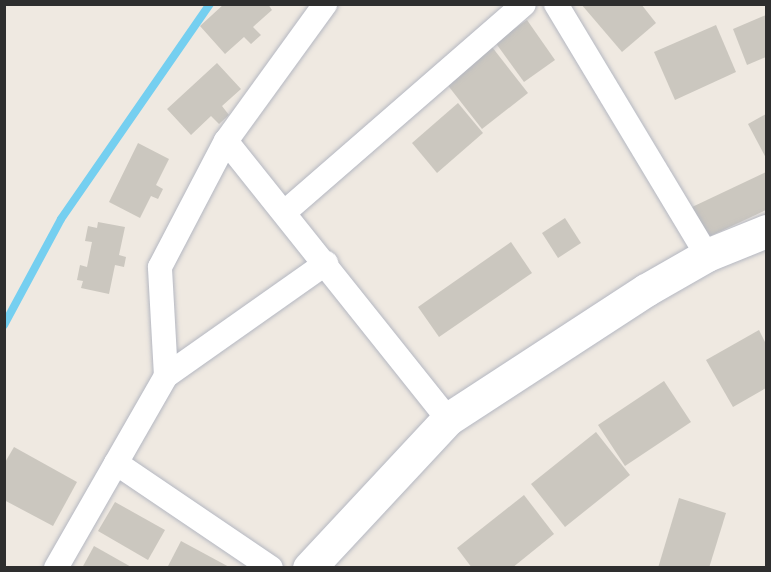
<!DOCTYPE html>
<style>
body{margin:0}
#map{position:relative;width:771px;height:572px;overflow:hidden;background:#efe9e1;font-family:"Open Sans",sans-serif}
div>[style]{position:absolute}
.stream>*{height:8px;margin:-4px;padding:0 4px;transform-origin:4px;border-radius:4px;background:#75cff0}
.building>*{inset:0;background:#cbc7bf}
.roads{filter:drop-shadow(0 0 2px #b4b7c1) drop-shadow(0 0 2px #b4b7c1)}
.street>*{height:24px;margin:-12px;padding:0 12px;transform-origin:12px;border-radius:12px;background:#fff}
.secondary>*{height:33px;margin:-16.5px;padding:0 16.5px;transform-origin:16.5px;border-radius:16.5px;background:#fff}
span{translate:-50% -50%;white-space:nowrap;text-align:center;line-height:1.15;-webkit-text-stroke:6px #fff;paint-order:stroke}
.frame{position:absolute;inset:0;border:6px solid #2e2e2e;pointer-events:none}
</style>
<div id="map">
<div class="stream">
<i style="left:4px;top:325px;width:120px;rotate:-61.7deg"></i>
<i style="left:61px;top:219px;width:262px;rotate:-55.3deg"></i>
</div>
<div class="building">
<i style="clip-path:polygon(224px 4px,268px 4px,272px 10px,253px 27px,261px 35px,251px 44px,244px 37px,225px 54px,200px 26px)"></i>
<i style="clip-path:polygon(581px 4px,641px 4px,656px 23px,622px 52px)"></i>
<i style="clip-path:polygon(766px 15px,766px 57px,747px 65px,733px 29px)"></i>
<i style="clip-path:polygon(527px 20px,555px 60px,524px 82px,495px 42px)"></i>
<i style="clip-path:polygon(716px 25px,736px 72px,675px 100px,654px 52px)"></i>
<i style="clip-path:polygon(492px 47px,528px 93px,482px 129px,446px 83px)"></i>
<i style="clip-path:polygon(217px 63px,241px 89px,222px 106px,229px 115px,219px 124px,211px 116px,191px 135px,167px 109px)"></i>
<i style="clip-path:polygon(458px 103px,483px 133px,437px 173px,412px 143px)"></i>
<i style="clip-path:polygon(766px 114px,766px 158px,748px 124px)"></i>
<i style="clip-path:polygon(138px 143px,169px 159px,156px 185px,163px 189px,158px 199px,151px 196px,140px 218px,109px 202px)"></i>
<i style="clip-path:polygon(766px 172px,766px 210px,704px 239px,690px 208px)"></i>
<i style="clip-path:polygon(565px 218px,581px 243px,558px 258px,542px 233px)"></i>
<i style="clip-path:polygon(98px 222px,125px 227px,119px 255px,126px 257px,124px 267px,115px 265px,109px 294px,81px 288px,83px 281px,77px 280px,80px 265px,87px 267px,92px 242px,85px 241px,88px 226px,97px 228px)"></i>
<i style="clip-path:polygon(511px 242px,532px 273px,439px 337px,418px 307px)"></i>
<i style="clip-path:polygon(759px 330px,766px 344px,766px 388px,733px 407px,706px 360px)"></i>
<i style="clip-path:polygon(664px 381px,691px 422px,625px 466px,598px 425px)"></i>
<i style="clip-path:polygon(596px 432px,630px 475px,565px 527px,531px 484px)"></i>
<i style="clip-path:polygon(14px 447px,77px 482px,53px 526px,4px 500px,4px 464px)"></i>
<i style="clip-path:polygon(524px 495px,554px 534px,512px 568px,472px 568px,457px 548px)"></i>
<i style="clip-path:polygon(679px 498px,726px 513px,709px 568px,658px 568px)"></i>
<i style="clip-path:polygon(115px 502px,165px 530px,148px 560px,98px 531px)"></i>
<i style="clip-path:polygon(181px 541px,231px 568px,167px 568px)"></i>
<i style="clip-path:polygon(94px 546px,133px 568px,82px 568px)"></i>
</div>
<div class="roads">
<div class="street">
<i style="left:556px;top:4px;width:293px;rotate:59deg"></i>
<i style="left:226px;top:141px;width:356px;rotate:51.4deg"></i>
<i style="left:286px;top:211px;width:315px;rotate:-41deg"></i>
<i style="left:166px;top:376px;width:109px;rotate:-93.2deg"></i>
<i style="left:160px;top:267px;width:142px;rotate:-62.4deg"></i>
<i style="left:226px;top:141px;width:169px;rotate:-54.1deg"></i>
<i style="left:116px;top:463px;width:187px;rotate:34.1deg"></i>
<i style="left:56px;top:568px;width:221px;rotate:-60.2deg"></i>
<i style="left:166px;top:376px;width:196px;rotate:-35.2deg"></i>
</div>
<div class="secondary">
<i style="left:309px;top:568px;width:204px;rotate:-47deg"></i>
<i style="left:448px;top:419px;width:236px;rotate:-33.1deg"></i>
<i style="left:646px;top:290px;width:70px;rotate:-29.8deg"></i>
<i style="left:707px;top:255px;width:64px;rotate:-22.1deg"></i>
</div>
</div>
<div class="frame"></div>
</div>
